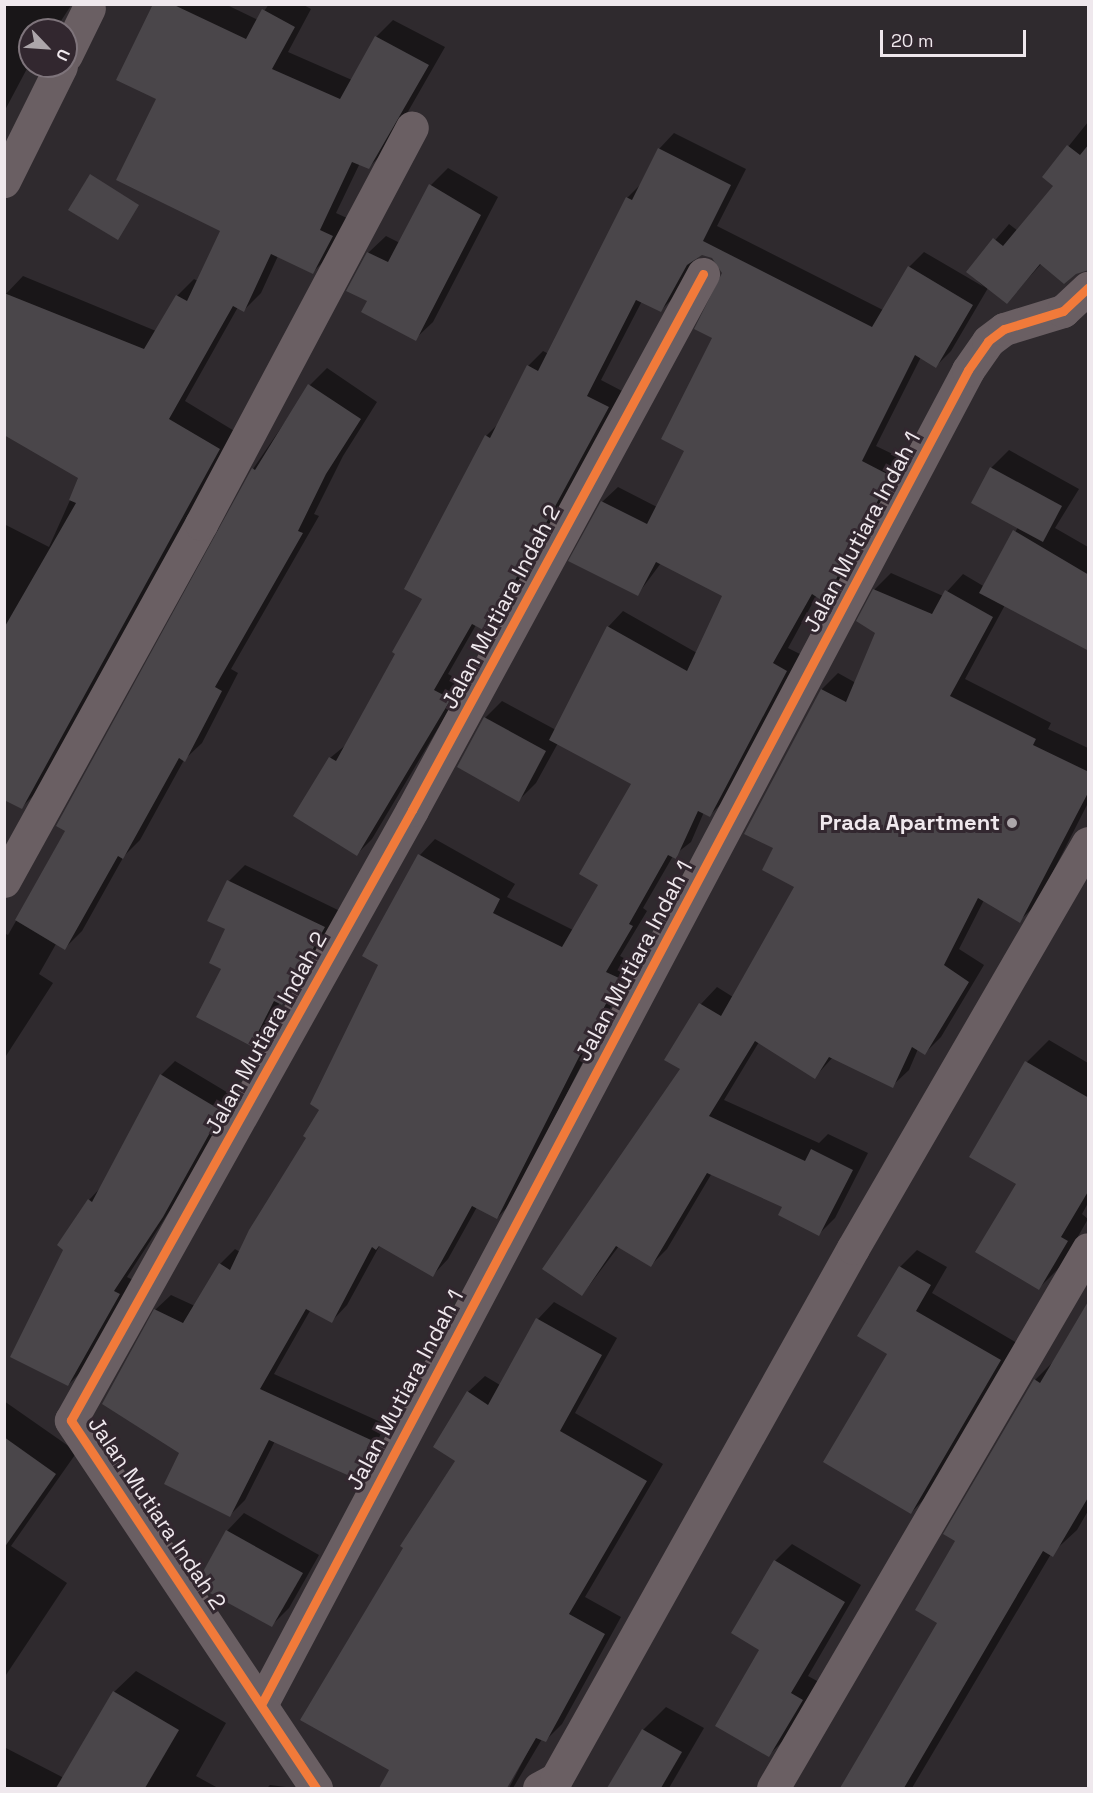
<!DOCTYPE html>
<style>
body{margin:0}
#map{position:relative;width:1093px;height:1793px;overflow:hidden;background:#2f2a2e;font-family:"Space Grotesk",sans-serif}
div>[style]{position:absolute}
.shadow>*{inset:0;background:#0007}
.building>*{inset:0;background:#4a464a}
.minor>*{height:33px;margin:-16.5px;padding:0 16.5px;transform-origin:16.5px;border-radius:16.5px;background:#6a5f63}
.cycleway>*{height:9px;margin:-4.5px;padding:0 4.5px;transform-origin:4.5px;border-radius:4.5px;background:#f17a3a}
.dots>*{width:16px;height:16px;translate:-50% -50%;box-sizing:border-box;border:3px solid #32272f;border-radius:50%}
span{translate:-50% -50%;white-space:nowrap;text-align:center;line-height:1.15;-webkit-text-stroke:6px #32272f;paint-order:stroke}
.street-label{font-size:22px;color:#efe8ed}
.poi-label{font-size:22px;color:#efe8ed;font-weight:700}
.right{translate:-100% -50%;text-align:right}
.frame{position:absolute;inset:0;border:6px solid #efe8ed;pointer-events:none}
.north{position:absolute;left:18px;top:18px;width:60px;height:60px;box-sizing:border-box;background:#32272f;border:2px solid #7e747b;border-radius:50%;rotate:115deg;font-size:16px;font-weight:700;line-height:24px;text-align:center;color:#efe8ed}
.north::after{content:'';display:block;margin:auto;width:21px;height:27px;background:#aca6aa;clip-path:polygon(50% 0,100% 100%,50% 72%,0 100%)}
.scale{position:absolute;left:880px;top:30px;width:146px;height:27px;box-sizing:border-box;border:3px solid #efe8ed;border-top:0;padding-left:8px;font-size:18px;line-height:21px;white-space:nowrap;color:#efe8ed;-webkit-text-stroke:4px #32272f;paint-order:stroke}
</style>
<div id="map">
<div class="shadow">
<i style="clip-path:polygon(4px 4px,72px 4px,55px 30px,30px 30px,30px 63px,4px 112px)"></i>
<i style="clip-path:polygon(154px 4px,225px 4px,258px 20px,269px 4px,302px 4px,311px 9px,288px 52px,352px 80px,376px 37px,393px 20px,445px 47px,386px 150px,369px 167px,360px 163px,336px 213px,349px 219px,329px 256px,312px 273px,278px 256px,261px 293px,244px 310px,238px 307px,185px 401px,236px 432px,39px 790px,22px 807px,4px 798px,4px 524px,49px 547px,80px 478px,4px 296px,23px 276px,156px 331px,177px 296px,194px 279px,198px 281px,222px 230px,158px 99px)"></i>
<i style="clip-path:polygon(1088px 122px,1088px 269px,1042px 263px,1007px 302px,988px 288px,951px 351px,936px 366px,921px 357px,876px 446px,905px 460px,839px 584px,824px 600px,817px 595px,788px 648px,802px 655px,725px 800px,710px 815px,704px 812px,691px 842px,673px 856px,643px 908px,647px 911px,620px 956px,633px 963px,512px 1202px,497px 1218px,477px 1207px,448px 1259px,433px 1275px,380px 1245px,347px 1305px,332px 1321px,311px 1309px,274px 1374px,385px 1424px,369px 1461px,354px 1476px,275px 1441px,245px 1500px,230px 1515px,181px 1453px,155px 1310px,171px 1295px,195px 1306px,220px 1264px,235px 1249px,240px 1252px,308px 1138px,380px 964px,364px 956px,420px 855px,435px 839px,515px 884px,507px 897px,573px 930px,600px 885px,633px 784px,558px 743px,536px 783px,519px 800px,485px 718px,502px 701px,556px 730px,608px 627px,623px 611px,697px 653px,724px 595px,661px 563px,638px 594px,602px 502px,618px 487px,657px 507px,686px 450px,714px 337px,723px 273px,713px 257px,703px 254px,696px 258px,676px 295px,661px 310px,642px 301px,601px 380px,624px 392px,502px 615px,487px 630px,476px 625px,448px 674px,465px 683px,372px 839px,357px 854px,330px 758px,347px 744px,397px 653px,424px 598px,486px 436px,500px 422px,528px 366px,543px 351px,549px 354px,627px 198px,643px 182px,659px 149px,674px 133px,746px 169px,717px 226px,883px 310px,909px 267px,924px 252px,984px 287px,968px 272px,1009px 224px,1018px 231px,1055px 186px,1044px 177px)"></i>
<i style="clip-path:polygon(448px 168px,498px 197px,433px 322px,415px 339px,369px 300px,368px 253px,386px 236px,400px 243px,431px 185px)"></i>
<i style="clip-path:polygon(327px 368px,377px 402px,343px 456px,314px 514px,319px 516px,231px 669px,238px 673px,202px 743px,184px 760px,140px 840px,124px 856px,82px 931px,65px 948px,56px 944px,39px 974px,53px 983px,4px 1059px,4px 933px,8px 935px,68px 830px,253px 469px,310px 385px)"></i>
<i style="clip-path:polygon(1009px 450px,1079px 489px,1055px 528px,1088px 547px,1088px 645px,1005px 605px,965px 679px,1051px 723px,1048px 729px,1088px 748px,1088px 803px,1036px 905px,1019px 921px,984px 900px,959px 949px,984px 965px,941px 1037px,925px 1053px,918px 1049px,909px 1070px,892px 1086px,833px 1057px,815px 1077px,759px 1042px,724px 1100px,819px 1143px,828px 1134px,868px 1153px,835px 1218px,819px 1234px,784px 1207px,712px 1173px,667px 1249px,651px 1265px,619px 1246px,582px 1295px,682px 1069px,666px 1059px,701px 1004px,717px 987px,733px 997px,796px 887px,775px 848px,822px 689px,838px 673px,856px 683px,877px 632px,858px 621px,875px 589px,891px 573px,943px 596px,963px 574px,985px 587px,1018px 527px,973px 502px,992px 467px)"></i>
<i style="clip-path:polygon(245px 865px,340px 911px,297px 987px,280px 1002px,267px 1028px,251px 1044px,223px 968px,227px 929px,209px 920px,229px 881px)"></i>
<i style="clip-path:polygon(1049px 1040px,1088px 1063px,1088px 1203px,1082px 1214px,1088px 1219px,1061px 1266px,1039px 1288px,1018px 1183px,971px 1156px,1027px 1062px)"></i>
<i style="clip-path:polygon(175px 1061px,235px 1097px,176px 1201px,127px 1277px,133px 1280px,82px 1371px,68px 1385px,89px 1200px,102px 1186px,161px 1075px)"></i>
<i style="clip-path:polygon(917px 1250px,947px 1267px,932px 1293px,1017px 1343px,928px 1495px,911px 1513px,900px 1267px)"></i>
<i style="clip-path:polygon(554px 1302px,617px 1338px,575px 1413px,663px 1464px,585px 1597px,621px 1617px,562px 1724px,545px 1741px,542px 1739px,513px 1788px,509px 1788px,539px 1730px,506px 1788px,425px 1788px,302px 1719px,457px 1461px,468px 1392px,485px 1376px,500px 1385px,538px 1319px)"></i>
<i style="clip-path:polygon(1088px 1304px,1088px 1511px,1077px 1530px,1051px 1554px,912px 1788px,842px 1788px,939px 1622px,957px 1540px,1035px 1380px,1056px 1359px)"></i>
<i style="clip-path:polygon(4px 1401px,77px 1452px,11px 1546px,67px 1583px,4px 1678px)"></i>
<i style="clip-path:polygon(244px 1513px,319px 1555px,289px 1608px,272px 1625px,201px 1579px,227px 1531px)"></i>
<i style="clip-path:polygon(792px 1544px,861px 1585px,808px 1676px,819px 1682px,786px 1738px,769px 1755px,761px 1649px,775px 1561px)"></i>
<i style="clip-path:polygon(136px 1671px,226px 1723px,196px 1776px,218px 1788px,4px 1788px,4px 1747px,64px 1778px,114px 1692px)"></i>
<i style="clip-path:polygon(666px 1707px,704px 1728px,669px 1788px,609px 1788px,643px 1730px)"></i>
<i style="clip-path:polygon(270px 1785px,294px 1788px,267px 1788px)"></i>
</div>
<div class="building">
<i style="clip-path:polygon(153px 4px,172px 4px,246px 39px,262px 9px,295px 27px,272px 69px,340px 99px,375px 36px,429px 65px,369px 169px,352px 162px,320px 230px,333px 236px,313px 274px,271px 254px,244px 312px,233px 306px,169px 419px,220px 449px,22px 809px,4px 800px,4px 628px,76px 503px,69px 500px,78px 478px,4px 435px,4px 293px,144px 349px,176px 295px,187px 301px,220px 231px,116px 180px,156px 99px,116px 80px)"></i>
<i style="clip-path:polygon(1089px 144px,1089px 270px,1076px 274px,1064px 284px,1040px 264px,1007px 304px,966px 272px,993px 238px,1003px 246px,1053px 186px,1042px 177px,1067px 145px,1080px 155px)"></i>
<i style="clip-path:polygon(658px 148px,731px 185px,703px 241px,872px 327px,908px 266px,973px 305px,936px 368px,915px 355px,862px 461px,891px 476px,824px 602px,812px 594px,773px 663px,787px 671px,710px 817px,698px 811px,676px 859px,668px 855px,629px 924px,633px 926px,606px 972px,619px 978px,497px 1219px,472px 1206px,433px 1277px,379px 1246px,376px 1250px,372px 1247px,332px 1323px,306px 1309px,260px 1389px,371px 1440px,354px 1478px,269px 1440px,230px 1517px,164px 1484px,179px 1453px,102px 1404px,154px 1309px,183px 1323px,219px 1263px,230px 1270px,249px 1230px,306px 1138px,303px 1136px,319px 1110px,310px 1104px,378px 965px,362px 956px,418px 854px,500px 899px,493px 913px,562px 947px,598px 885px,579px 874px,631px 784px,549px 740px,607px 626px,687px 671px,722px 596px,656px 562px,638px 596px,568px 561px,601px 501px,647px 524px,684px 451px,661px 439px,712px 338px,694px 329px,722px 273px,712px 258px,702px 255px,687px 265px,661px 312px,636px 300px,587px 396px,609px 407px,487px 632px,472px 624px,434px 690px,451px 699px,357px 856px,293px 816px,329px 757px,336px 761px,395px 654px,392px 652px,422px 599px,404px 589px,485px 435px,490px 438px,527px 365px,538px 371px,626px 197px,632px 200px)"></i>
<i style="clip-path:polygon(90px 174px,139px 205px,118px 240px,68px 210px)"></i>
<i style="clip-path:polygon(429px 184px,481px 215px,416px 341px,361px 312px,367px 301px,346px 291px,367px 252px,388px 262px)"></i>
<i style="clip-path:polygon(308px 384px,361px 419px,326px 474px,298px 531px,303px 533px,215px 687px,222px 691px,185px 762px,179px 758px,123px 859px,118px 856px,65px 950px,15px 920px,65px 831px,56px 826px,252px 468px,255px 470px)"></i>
<i style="clip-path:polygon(990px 467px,1062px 506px,1043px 542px,971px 503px)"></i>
<i style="clip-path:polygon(1013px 530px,1089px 575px,1089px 651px,979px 593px)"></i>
<i style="clip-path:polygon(873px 589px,932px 614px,945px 590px,993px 617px,950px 696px,1036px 739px,1033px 745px,1089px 772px,1089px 791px,1020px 923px,978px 898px,944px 965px,969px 982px,925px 1055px,912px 1047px,893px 1088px,829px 1057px,815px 1079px,755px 1041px,709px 1116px,805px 1161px,811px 1149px,853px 1170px,819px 1236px,778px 1215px,782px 1207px,707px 1173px,651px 1267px,616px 1246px,582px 1296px,542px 1269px,680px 1069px,664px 1060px,699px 1003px,721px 1016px,794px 887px,762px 870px,773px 848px,744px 834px,821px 689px,846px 702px,875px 633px,856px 621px)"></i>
<i style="clip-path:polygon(484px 717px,546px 751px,519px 802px,457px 767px)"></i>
<i style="clip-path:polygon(227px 880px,325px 927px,282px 1005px,274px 1001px,251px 1046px,196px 1017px,221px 969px,209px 963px,225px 929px,207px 921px)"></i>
<i style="clip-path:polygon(1025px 1061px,1089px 1098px,1089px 1190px,1061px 1237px,1068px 1241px,1039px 1290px,975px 1252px,1016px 1184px,969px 1157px)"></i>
<i style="clip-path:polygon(160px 1074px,222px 1111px,163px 1217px,114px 1291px,120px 1294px,68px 1386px,10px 1357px,63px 1250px,57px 1245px,88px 1199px,92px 1202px)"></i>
<i style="clip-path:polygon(899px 1266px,931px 1285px,916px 1311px,1001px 1360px,911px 1514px,823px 1462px,887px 1354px,857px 1336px)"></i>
<i style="clip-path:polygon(1089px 1300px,1089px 1496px,1053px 1557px,1043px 1551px,904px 1788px,840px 1788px,937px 1623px,915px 1610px,955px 1541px,943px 1534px,1034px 1379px,1040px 1383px)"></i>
<i style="clip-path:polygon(536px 1318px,602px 1355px,560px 1431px,647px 1481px,569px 1614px,605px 1634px,546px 1742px,536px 1738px,507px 1788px,379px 1788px,389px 1770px,300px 1720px,403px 1548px,400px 1546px,455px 1461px,433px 1447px,467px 1391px,488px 1405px)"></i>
<i style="clip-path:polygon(4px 1437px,56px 1474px,4px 1548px)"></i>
<i style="clip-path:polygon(226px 1530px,303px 1573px,272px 1627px,208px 1592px,199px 1579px)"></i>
<i style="clip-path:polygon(774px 1560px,845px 1602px,791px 1693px,803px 1700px,769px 1757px,715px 1726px,759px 1650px,731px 1633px)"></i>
<i style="clip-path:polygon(113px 1691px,179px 1730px,145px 1788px,56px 1788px)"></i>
<i style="clip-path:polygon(642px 1729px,682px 1752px,661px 1788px,607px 1788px)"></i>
</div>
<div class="minor">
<i style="left:66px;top:55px;width:52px;rotate:-63.9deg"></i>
<i style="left:4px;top:181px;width:128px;rotate:-63.6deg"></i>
<i style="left:4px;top:881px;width:408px;rotate:-61.1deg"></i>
<i style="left:201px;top:524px;width:449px;rotate:-62deg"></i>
<i style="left:262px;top:1703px;width:1508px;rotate:-62.09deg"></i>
<i style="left:968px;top:370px;width:35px;rotate:-55deg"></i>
<i style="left:988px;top:341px;width:20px;rotate:-37deg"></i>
<i style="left:1004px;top:329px;width:62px;rotate:-17deg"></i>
<i style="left:1063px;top:311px;width:34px;rotate:-43deg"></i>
<i style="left:316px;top:1788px;width:442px;rotate:-123.7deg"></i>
<i style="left:71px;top:1420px;width:699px;rotate:-60.79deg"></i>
<i style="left:412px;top:810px;width:610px;rotate:-61.5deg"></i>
<i style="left:539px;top:1788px;width:19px;rotate:-28deg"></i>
<i style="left:556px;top:1779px;width:608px;rotate:-60.78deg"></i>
<i style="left:853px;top:1248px;width:468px;rotate:-59.9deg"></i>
<i style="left:773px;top:1788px;width:624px;rotate:-59.7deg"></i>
</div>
<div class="cycleway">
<i style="left:262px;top:1703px;width:1508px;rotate:-62.09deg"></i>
<i style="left:968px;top:370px;width:35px;rotate:-55deg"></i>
<i style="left:988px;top:341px;width:20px;rotate:-37deg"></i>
<i style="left:1004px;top:329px;width:62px;rotate:-17deg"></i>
<i style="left:1063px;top:311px;width:34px;rotate:-43deg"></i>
<i style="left:316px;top:1788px;width:442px;rotate:-123.7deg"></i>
<i style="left:71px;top:1420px;width:699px;rotate:-60.79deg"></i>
<i style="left:412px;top:810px;width:610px;rotate:-61.5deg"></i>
</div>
<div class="dots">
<i style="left:1012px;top:823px;background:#aca6aa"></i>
</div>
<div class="street-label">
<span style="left:862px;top:532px;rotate:-62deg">Jalan Mutiara Indah 1</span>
<span style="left:501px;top:607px;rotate:-62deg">Jalan Mutiara Indah 2</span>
<span style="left:634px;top:961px;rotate:-62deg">Jalan Mutiara Indah 1</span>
<span style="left:266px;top:1033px;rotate:-61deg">Jalan Mutiara Indah 2</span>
<span style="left:405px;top:1390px;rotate:-62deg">Jalan Mutiara Indah 1</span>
<span style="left:157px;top:1513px;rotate:56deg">Jalan Mutiara Indah 2</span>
</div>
<div class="poi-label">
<span class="right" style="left:1000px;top:823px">Prada Apartment</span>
</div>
<div class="frame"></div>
<div class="north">U</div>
<div class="scale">20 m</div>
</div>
